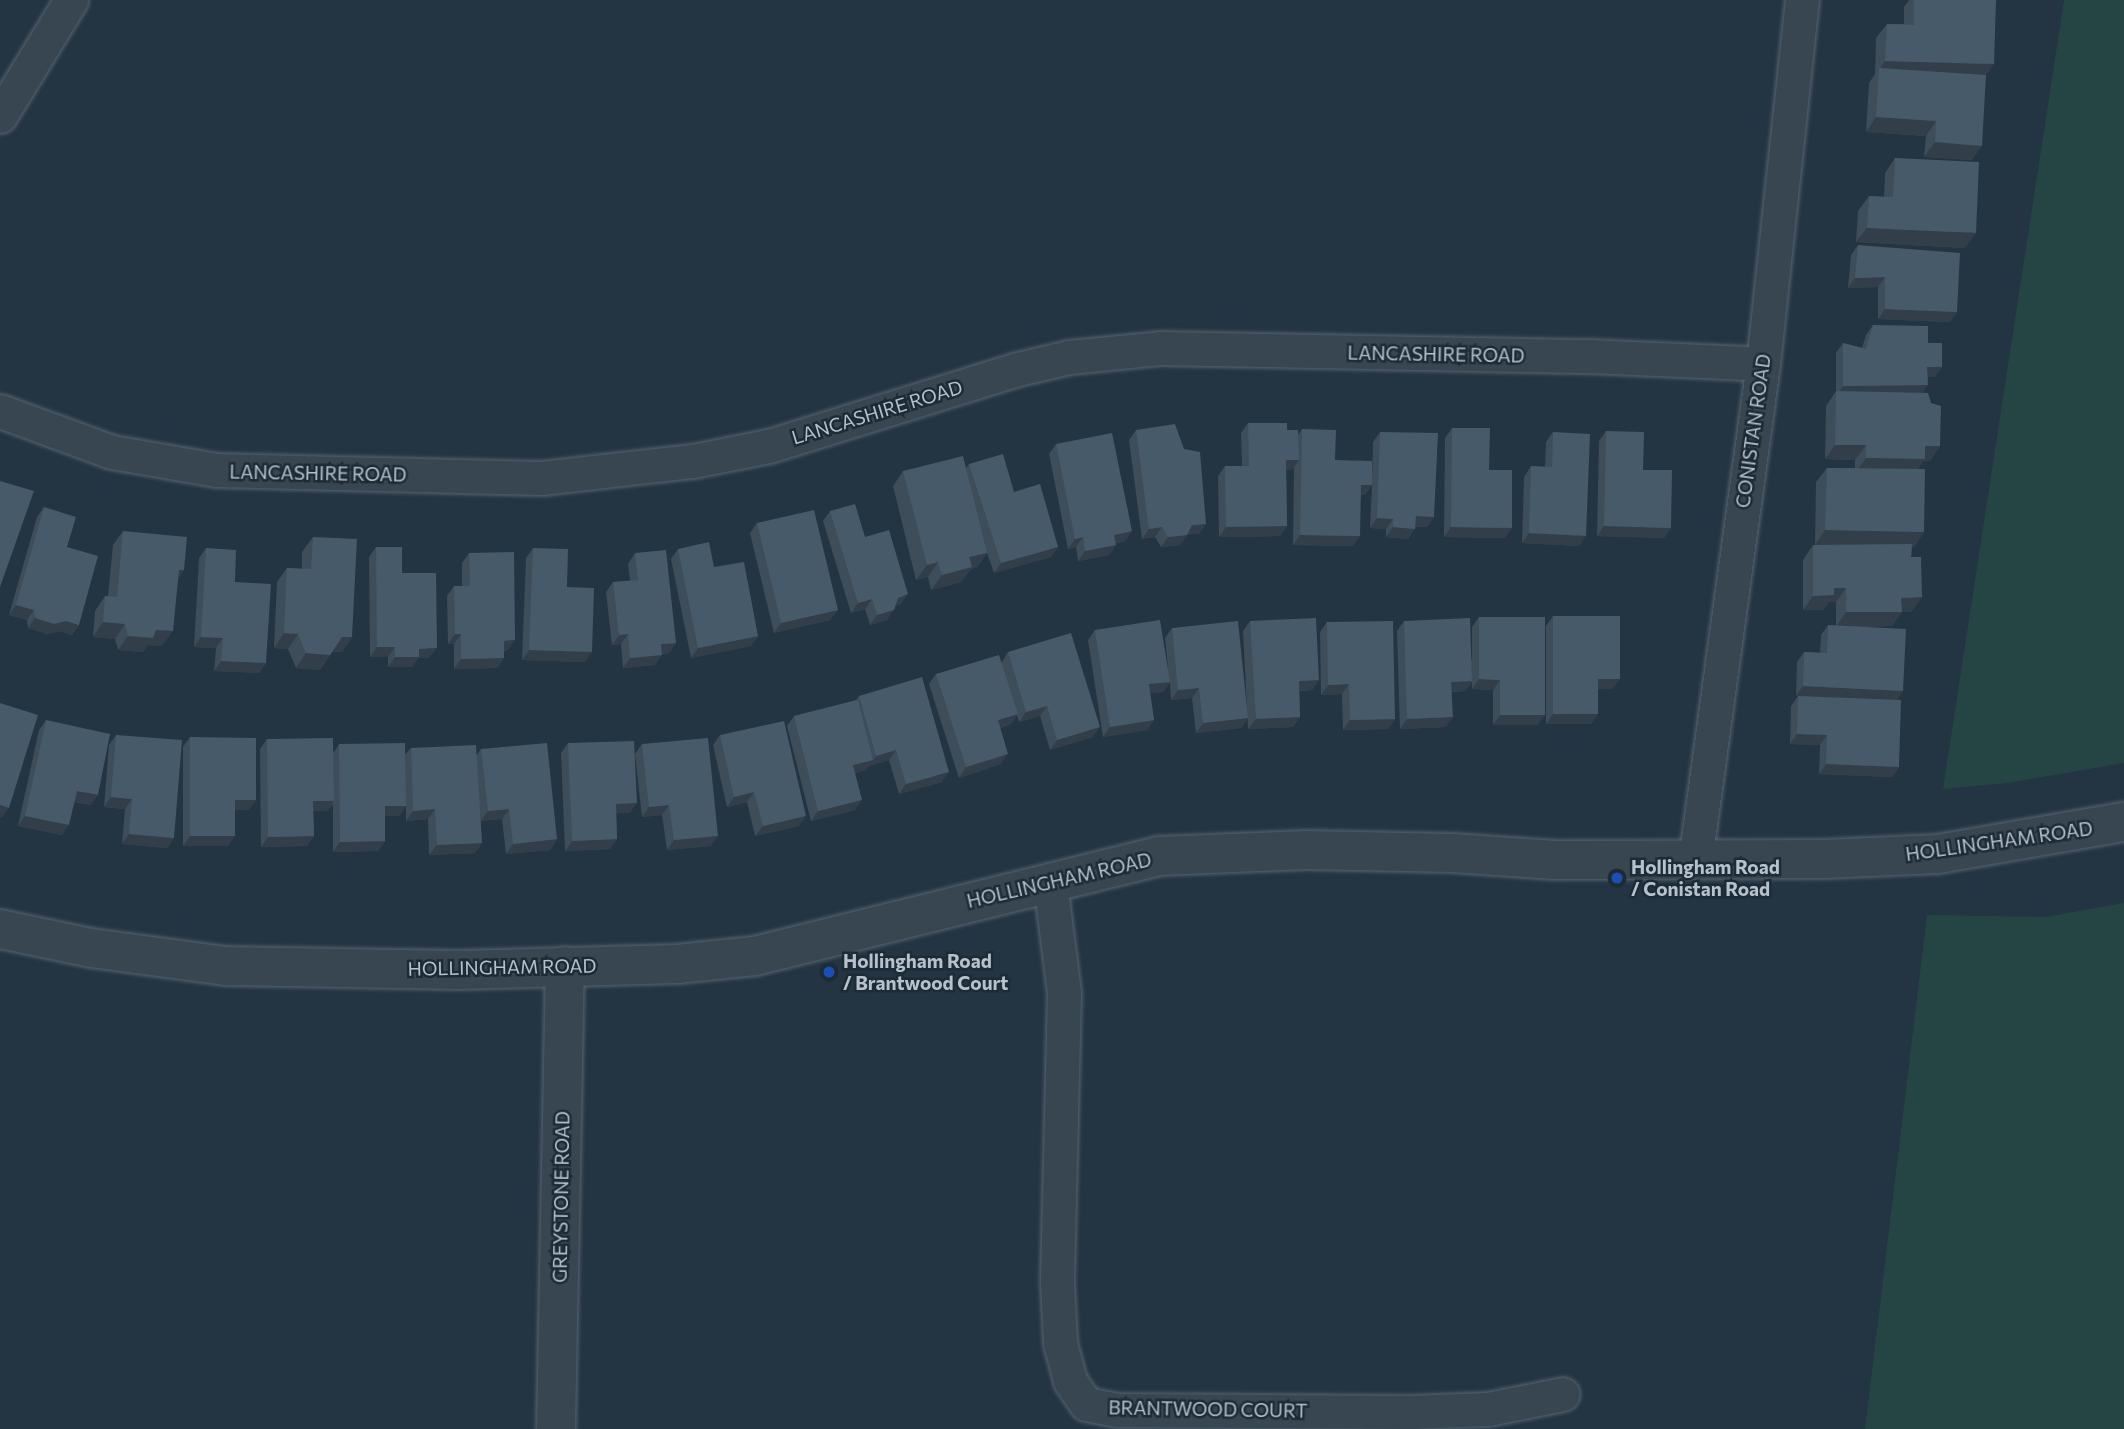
<!DOCTYPE html>
<style>
body{margin:0}
#map{position:relative;width:2124px;height:1429px;overflow:hidden;background:#233443;font-family:Commissioner,sans-serif}
div>[style]{position:absolute}
.green>*{inset:0;background:#254444}
.roads{filter:drop-shadow(0 0 2px #56646f) drop-shadow(0 0 2px #56646f)}
.minor>*{height:33px;margin:-16.5px;padding:0 16.5px;transform-origin:16.5px;border-radius:16.5px;background:#384652}
.tertiary>*{height:38px;margin:-19px;padding:0 19px;transform-origin:19px;border-radius:19px;background:#384652}
.wall>*{inset:0;background:#3d4d5a}
.shaded-wall>*{inset:0;background:#323f4a}
.building>*{inset:0;background:#475a69}
.dots>*{width:19px;height:19px;translate:-50% -50%;box-sizing:border-box;border:4px solid #1d2b37;border-radius:50%}
span{translate:-50% -50%;white-space:nowrap;text-align:center;line-height:1.15;-webkit-text-stroke:5px #1d2b37;paint-order:stroke}
.street-label{font-size:19px;color:#b5c1cc}
.poi-label{font-size:19px;color:#b5c1cc;font-weight:700}
.left{translate:0 -50%;text-align:left}
</style>
<div id="map">
<div class="green">
<i style="clip-path:polygon(2064px 0,2124px 0,2124px 763px,2008px 783px,1943px 789px)"></i>
<i style="clip-path:polygon(2124px 903px,2124px 1429px,1865px 1429px,1927px 915px,2045px 917px)"></i>
</div>
<div class="roads">
<div class="minor">
<i style="left:0;top:116px;width:136px;rotate:-58.5deg"></i>
<i style="left:0;top:411px;width:119px;rotate:20.1deg"></i>
<i style="left:112px;top:452px;width:106px;rotate:9.8deg"></i>
<i style="left:216px;top:470px;width:325px;rotate:1.4deg"></i>
<i style="left:541px;top:478px;width:153px;rotate:-6.4deg"></i>
<i style="left:693px;top:461px;width:77px;rotate:-11.2deg"></i>
<i style="left:769px;top:446px;width:261px;rotate:-17.2deg"></i>
<i style="left:1018px;top:369px;width:52px;rotate:-13.2deg"></i>
<i style="left:1069px;top:357px;width:91px;rotate:-5.6deg"></i>
<i style="left:1160px;top:348px;width:430px;rotate:1.1deg"></i>
<i style="left:1590px;top:356px;width:173px;rotate:2.6deg"></i>
<i style="left:1695px;top:861px;width:502px;rotate:-82.21deg"></i>
<i style="left:1763px;top:364px;width:366px;rotate:-83.9deg"></i>
<i style="left:1050px;top:883px;width:111px;rotate:82.7deg"></i>
<i style="left:1064px;top:993px;width:290px;rotate:91.4deg"></i>
<i style="left:1057px;top:1283px;width:60px;rotate:87.1deg"></i>
<i style="left:1060px;top:1343px;width:39px;rotate:75deg"></i>
<i style="left:1070px;top:1381px;width:28px;rotate:55deg"></i>
<i style="left:1086px;top:1404px;width:33px;rotate:11deg"></i>
<i style="left:1118px;top:1410px;width:293px;rotate:0.4deg"></i>
<i style="left:1411px;top:1412px;width:77px;rotate:-2.2deg"></i>
<i style="left:1488px;top:1409px;width:76px;rotate:-11.3deg"></i>
</div>
<div class="tertiary">
<i style="left:0;top:929px;width:93px;rotate:11.8deg"></i>
<i style="left:91px;top:948px;width:136px;rotate:7.6deg"></i>
<i style="left:226px;top:966px;width:232px;rotate:1deg"></i>
<i style="left:458px;top:970px;width:219px;rotate:-1.6deg"></i>
<i style="left:677px;top:964px;width:78px;rotate:-5.9deg"></i>
<i style="left:755px;top:956px;width:416px;rotate:-13.9deg"></i>
<i style="left:1159px;top:856px;width:148px;rotate:-2.3deg"></i>
<i style="left:1307px;top:850px;width:146px;rotate:1.2deg"></i>
<i style="left:1453px;top:853px;width:102px;rotate:3.9deg"></i>
<i style="left:1555px;top:860px;width:270px;rotate:-0.2deg"></i>
<i style="left:1825px;top:859px;width:113px;rotate:-2.5deg"></i>
<i style="left:1938px;top:854px;width:189px;rotate:-9.8deg"></i>
<i style="left:556px;top:1429px;width:463px;rotate:-88.9deg"></i>
</div>
</div>
<div class="wall">
<i style="clip-path:polygon(1909px 0,1996px 0,1986px 75px,1972px 160px,1924px 157px,1926px 136px,1866px 132px,1869px 83px,1875px 74px,1876px 38px,1887px 24px,1904px 24px,1904px 7px)"></i>
<i style="clip-path:polygon(1895px 158px,1965px 248px,1856px 242px,1858px 211px,1869px 196px,1884px 197px,1885px 173px)"></i>
<i style="clip-path:polygon(1858px 245px,1957px 312px,1950px 322px,1878px 319px,1878px 287px,1848px 288px,1851px 255px)"></i>
<i style="clip-path:polygon(1873px 325px,1928px 343px,1935px 377px,1928px 377px,1923px 393px,1940px 446px,1930px 461px,1923px 461px,1918px 469px,1924px 532px,1914px 547px,1912px 547px,1911px 557px,1922px 597px,1911px 612px,1902px 612px,1892px 626px,1856px 627px,1903px 691px,1897px 700px,1899px 767px,1892px 777px,1819px 774px,1820px 745px,1790px 744px,1791px 706px,1798px 696px,1796px 696px,1797px 662px,1804px 652px,1820px 653px,1821px 635px,1828px 625px,1836px 626px,1836px 602px,1829px 602px,1823px 610px,1803px 610px,1803px 560px,1813px 545px,1831px 545px,1815px 545px,1816px 482px,1827px 468px,1855px 468px,1855px 460px,1825px 459px,1826px 406px,1836px 391px,1836px 353px,1843px 343px,1862px 348px,1866px 335px)"></i>
<i style="clip-path:polygon(1248px 423px,1287px 430px,1299px 434px,1302px 429px,1335px 460px,1372px 478px,1373px 442px,1380px 432px,1434px 517px,1427px 527px,1415px 527px,1408px 539px,1386px 537px,1386px 529px,1370px 528px,1372px 485px,1365px 495px,1361px 495px,1353px 546px,1293px 545px,1294px 467px,1292px 470px,1286px 470px,1287px 526px,1280px 536px,1219px 537px,1218px 476px,1225px 466px,1242px 466px,1241px 433px)"></i>
<i style="clip-path:polygon(1452px 428px,1489px 470px,1505px 538px,1444px 537px,1445px 438px)"></i>
<i style="clip-path:polygon(1136px 430px,1206px 524px,1199px 534px,1188px 534px,1180px 545px,1161px 547px,1155px 537px,1142px 539px,1129px 440px)"></i>
<i style="clip-path:polygon(1606px 431px,1643px 470px,1671px 528px,1664px 538px,1597px 536px,1599px 441px)"></i>
<i style="clip-path:polygon(1553px 432px,1579px 546px,1522px 543px,1524px 477px,1531px 466px,1545px 467px,1546px 442px)"></i>
<i style="clip-path:polygon(1056px 444px,1132px 531px,1125px 541px,1116px 543px,1116px 545px,1109px 555px,1078px 561px,1076px 547px,1068px 549px,1049px 454px)"></i>
<i style="clip-path:polygon(969px 464px,1014px 492px,1058px 547px,1051px 557px,994px 573px,986px 550px,987px 553px,977px 567px,971px 569px,961px 582px,931px 590px,928px 577px,916px 580px,893px 486px,903px 471px,966px 468px)"></i>
<i style="clip-path:polygon(44px 507px,67px 547px,79px 625px,72px 635px,59px 631px,47px 634px,28px 628px,27px 620px,9px 615px,37px 517px)"></i>
<i style="clip-path:polygon(830px 511px,865px 537px,901px 604px,895px 606px,887px 620px,870px 625px,865px 609px,851px 613px,823px 521px)"></i>
<i style="clip-path:polygon(757px 523px,838px 610px,830px 620px,774px 633px,750px 533px)"></i>
<i style="clip-path:polygon(123px 531px,184px 570px,178px 579px,162px 646px,148px 645px,143px 652px,118px 650px,115px 639px,93px 637px,95px 611px,105px 596px,108px 596px,113px 545px)"></i>
<i style="clip-path:polygon(313px 537px,352px 637px,342px 652px,332px 652px,320px 670px,296px 668px,288px 649px,274px 648px,277px 582px,287px 568px,302px 569px,302px 552px)"></i>
<i style="clip-path:polygon(376px 547px,402px 573px,429px 658px,418px 658px,412px 667px,388px 667px,388px 657px,370px 657px,369px 557px)"></i>
<i style="clip-path:polygon(206px 548px,235px 582px,266px 663px,259px 673px,214px 671px,216px 648px,194px 647px,199px 558px)"></i>
<i style="clip-path:polygon(533px 548px,567px 587px,585px 662px,522px 660px,526px 558px)"></i>
<i style="clip-path:polygon(678px 549px,714px 567px,758px 636px,751px 646px,691px 658px,671px 559px)"></i>
<i style="clip-path:polygon(469px 553px,508px 650px,504px 651px,504px 658px,497px 668px,454px 669px,454px 644px,448px 644px,447px 596px,454px 586px,462px 586px,462px 563px)"></i>
<i style="clip-path:polygon(635px 553px,676px 643px,669px 653px,662px 654px,655px 665px,623px 668px,621px 644px,612px 645px,606px 592px,613px 582px,630px 581px,628px 564px)"></i>
<i style="clip-path:polygon(1553px 616px,1613px 689px,1598px 689px,1598px 714px,1591px 724px,1546px 724px,1546px 626px)"></i>
<i style="clip-path:polygon(1479px 617px,1538px 725px,1493px 725px,1493px 690px,1472px 689px,1472px 682px,1465px 691px,1452px 692px,1446px 727px,1400px 729px,1397px 631px,1404px 621px,1472px 660px,1472px 627px)"></i>
<i style="clip-path:polygon(1250px 621px,1319px 680px,1312px 690px,1299px 691px,1300px 717px,1293px 727px,1248px 729px,1243px 631px)"></i>
<i style="clip-path:polygon(1327px 622px,1395px 719px,1388px 729px,1343px 730px,1342px 694px,1321px 695px,1320px 632px)"></i>
<i style="clip-path:polygon(1172px 628px,1248px 718px,1241px 728px,1196px 733px,1192px 698px,1171px 700px,1170px 682px,1163px 692px,1150px 693px,1154px 720px,1147px 730px,1103px 737px,1088px 640px,1095px 630px,1168px 668px,1165px 638px)"></i>
<i style="clip-path:polygon(1008px 652px,1093px 737px,1050px 750px,1040px 716px,1019px 722px,1017px 715px,1011px 724px,1000px 728px,1001px 764px,959px 778px,929px 684px,936px 674px,1002px 662px)"></i>
<i style="clip-path:polygon(859px 696px,942px 782px,899px 794px,889px 760px,869px 766px,866px 770px,855px 773px,855px 810px,811px 821px,787px 726px,794px 716px,856px 700px)"></i>
<i style="clip-path:polygon(46px 720px,91px 805px,74px 802px,62px 835px,18px 826px,39px 730px)"></i>
<i style="clip-path:polygon(116px 735px,174px 838px,167px 848px,122px 844px,125px 809px,104px 807px,109px 745px)"></i>
<i style="clip-path:polygon(720px 735px,799px 826px,755px 836px,747px 802px,727px 807px,713px 745px)"></i>
<i style="clip-path:polygon(190px 737px,256px 800px,249px 810px,235px 810px,228px 846px,183px 846px,183px 747px)"></i>
<i style="clip-path:polygon(267px 739px,334px 752px,339px 744px,405px 755px,411px 748px,477px 755px,481px 749px,557px 839px,550px 850px,506px 854px,502px 819px,481px 821px,480px 811px,482px 843px,475px 853px,429px 855px,428px 819px,406px 821px,406px 806px,399px 816px,385px 816px,385px 841px,378px 851px,333px 852px,333px 804px,327px 811px,313px 811px,314px 836px,307px 846px,261px 847px,260px 749px)"></i>
<i style="clip-path:polygon(568px 743px,630px 813px,616px 813px,617px 839px,610px 849px,565px 851px,561px 753px)"></i>
<i style="clip-path:polygon(642px 744px,711px 846px,667px 850px,662px 815px,642px 817px,635px 754px)"></i>
</div>
<div class="shaded-wall">
<i style="clip-path:polygon(1885px 61px,1994px 64px,1984px 78px,1879px 70px)"></i>
<i style="clip-path:polygon(1876px 117px,1936px 121px,1926px 136px,1866px 132px)"></i>
<i style="clip-path:polygon(1935px 142px,1982px 146px,1972px 160px,1924px 157px)"></i>
<i style="clip-path:polygon(1867px 228px,1976px 233px,1965px 248px,1856px 242px)"></i>
<i style="clip-path:polygon(1885px 277px,1878px 287px,1848px 288px,1855px 278px)"></i>
<i style="clip-path:polygon(1885px 309px,1957px 312px,1950px 322px,1878px 319px)"></i>
<i style="clip-path:polygon(1927px 367px,1942px 367px,1935px 377px,1920px 377px)"></i>
<i style="clip-path:polygon(1928px 385px,1921px 395px,1836px 396px,1843px 386px)"></i>
<i style="clip-path:polygon(1835px 445px,1866px 445px,1855px 460px,1825px 459px)"></i>
<i style="clip-path:polygon(1925px 446px,1940px 446px,1930px 461px,1923px 461px,1914px 474px,1855px 473px,1866px 458px)"></i>
<i style="clip-path:polygon(1286px 460px,1299px 460px,1292px 470px,1279px 470px)"></i>
<i style="clip-path:polygon(1361px 485px,1372px 485px,1365px 495px,1354px 495px)"></i>
<i style="clip-path:polygon(1416px 516px,1434px 517px,1427px 527px,1409px 526px)"></i>
<i style="clip-path:polygon(1377px 518px,1393px 519px,1386px 529px,1370px 528px)"></i>
<i style="clip-path:polygon(1206px 524px,1199px 534px,1185px 535px,1192px 525px)"></i>
<i style="clip-path:polygon(1287px 526px,1280px 536px,1219px 537px,1226px 527px)"></i>
<i style="clip-path:polygon(1604px 526px,1671px 528px,1664px 538px,1597px 536px)"></i>
<i style="clip-path:polygon(1162px 527px,1155px 537px,1142px 539px,1149px 529px)"></i>
<i style="clip-path:polygon(1393px 527px,1415px 529px,1408px 539px,1386px 537px)"></i>
<i style="clip-path:polygon(1451px 527px,1512px 528px,1505px 538px,1444px 537px)"></i>
<i style="clip-path:polygon(1825px 530px,1924px 532px,1914px 547px,1815px 545px)"></i>
<i style="clip-path:polygon(1132px 531px,1125px 541px,1107px 545px,1114px 535px)"></i>
<i style="clip-path:polygon(1529px 533px,1586px 536px,1579px 546px,1522px 543px)"></i>
<i style="clip-path:polygon(1187px 535px,1180px 545px,1161px 547px,1168px 537px)"></i>
<i style="clip-path:polygon(1300px 535px,1360px 536px,1353px 546px,1293px 545px)"></i>
<i style="clip-path:polygon(1083px 537px,1076px 547px,1068px 549px,1075px 539px)"></i>
<i style="clip-path:polygon(1116px 545px,1109px 555px,1078px 561px,1085px 551px)"></i>
<i style="clip-path:polygon(1058px 547px,1051px 557px,994px 573px,1001px 563px)"></i>
<i style="clip-path:polygon(987px 553px,977px 567px,971px 569px,961px 582px,931px 590px,942px 575px,969px 557px)"></i>
<i style="clip-path:polygon(938px 562px,928px 577px,916px 580px,927px 565px)"></i>
<i style="clip-path:polygon(179px 570px,184px 570px,174px 585px)"></i>
<i style="clip-path:polygon(1834px 588px,1846px 588px,1836px 602px,1829px 602px,1823px 610px,1803px 610px,1813px 596px)"></i>
<i style="clip-path:polygon(908px 594px,901px 604px,890px 608px,898px 598px)"></i>
<i style="clip-path:polygon(1922px 597px,1911px 612px,1902px 612px,1892px 626px,1836px 627px,1846px 612px,1901px 598px)"></i>
<i style="clip-path:polygon(872px 599px,865px 609px,851px 613px,858px 603px)"></i>
<i style="clip-path:polygon(16px 605px,34px 610px,27px 620px,9px 615px)"></i>
<i style="clip-path:polygon(838px 610px,830px 620px,774px 633px,781px 623px)"></i>
<i style="clip-path:polygon(894px 610px,887px 620px,870px 625px,877px 615px)"></i>
<i style="clip-path:polygon(35px 618px,66px 621px,79px 625px,72px 635px,59px 631px,47px 634px,28px 628px)"></i>
<i style="clip-path:polygon(103px 622px,125px 624px,115px 639px,93px 637px)"></i>
<i style="clip-path:polygon(156px 630px,173px 631px,162px 646px,148px 645px,143px 652px,118px 650px,128px 636px)"></i>
<i style="clip-path:polygon(284px 633px,298px 634px,288px 649px,274px 648px)"></i>
<i style="clip-path:polygon(455px 634px,461px 634px,454px 644px,448px 644px)"></i>
<i style="clip-path:polygon(628px 634px,621px 644px,612px 645px,619px 635px)"></i>
<i style="clip-path:polygon(758px 636px,751px 646px,691px 658px,698px 648px)"></i>
<i style="clip-path:polygon(201px 637px,223px 638px,216px 648px,194px 647px)"></i>
<i style="clip-path:polygon(342px 637px,352px 637px,342px 652px,332px 652px)"></i>
<i style="clip-path:polygon(515px 640px,508px 650px,497px 651px,504px 641px)"></i>
<i style="clip-path:polygon(676px 643px,669px 653px,654px 654px,661px 644px)"></i>
<i style="clip-path:polygon(377px 647px,395px 647px,388px 657px,370px 657px)"></i>
<i style="clip-path:polygon(437px 648px,429px 658px,418px 658px,412px 667px,388px 667px,395px 657px,419px 649px)"></i>
<i style="clip-path:polygon(529px 650px,592px 652px,585px 662px,522px 660px)"></i>
<i style="clip-path:polygon(306px 653px,330px 655px,320px 670px,296px 668px)"></i>
<i style="clip-path:polygon(662px 655px,655px 665px,623px 668px,630px 658px)"></i>
<i style="clip-path:polygon(504px 658px,497px 668px,454px 669px,461px 659px)"></i>
<i style="clip-path:polygon(221px 661px,266px 663px,259px 673px,214px 671px)"></i>
<i style="clip-path:polygon(1479px 679px,1500px 680px,1493px 690px,1472px 689px)"></i>
<i style="clip-path:polygon(1598px 679px,1620px 679px,1613px 689px,1591px 689px)"></i>
<i style="clip-path:polygon(1319px 680px,1312px 690px,1292px 691px,1299px 681px)"></i>
<i style="clip-path:polygon(1472px 681px,1465px 691px,1444px 692px,1451px 682px)"></i>
<i style="clip-path:polygon(1170px 682px,1163px 692px,1142px 694px,1149px 684px)"></i>
<i style="clip-path:polygon(1349px 684px,1342px 694px,1321px 695px,1328px 685px)"></i>
<i style="clip-path:polygon(1803px 686px,1903px 691px,1896px 701px,1796px 696px)"></i>
<i style="clip-path:polygon(1199px 688px,1192px 698px,1171px 700px,1178px 690px)"></i>
<i style="clip-path:polygon(1047px 706px,1040px 716px,1019px 722px,1026px 712px)"></i>
<i style="clip-path:polygon(1018px 714px,1011px 724px,991px 730px,998px 720px)"></i>
<i style="clip-path:polygon(1553px 714px,1598px 714px,1591px 724px,1546px 724px)"></i>
<i style="clip-path:polygon(1500px 715px,1545px 715px,1538px 725px,1493px 725px)"></i>
<i style="clip-path:polygon(1300px 717px,1293px 727px,1248px 729px,1256px 719px)"></i>
<i style="clip-path:polygon(1453px 717px,1446px 727px,1400px 729px,1407px 719px)"></i>
<i style="clip-path:polygon(1248px 718px,1241px 728px,1196px 733px,1203px 723px)"></i>
<i style="clip-path:polygon(1395px 719px,1388px 729px,1343px 730px,1350px 720px)"></i>
<i style="clip-path:polygon(1154px 720px,1147px 730px,1103px 737px,1110px 727px)"></i>
<i style="clip-path:polygon(1100px 727px,1093px 737px,1050px 750px,1057px 740px)"></i>
<i style="clip-path:polygon(1797px 734px,1827px 735px,1820px 745px,1790px 744px)"></i>
<i style="clip-path:polygon(896px 750px,889px 760px,869px 766px,866px 770px,846px 775px,853px 765px,873px 760px,876px 756px)"></i>
<i style="clip-path:polygon(1008px 754px,1001px 764px,959px 778px,966px 767px)"></i>
<i style="clip-path:polygon(1826px 764px,1899px 767px,1892px 777px,1819px 774px)"></i>
<i style="clip-path:polygon(949px 772px,942px 782px,899px 794px,906px 784px)"></i>
<i style="clip-path:polygon(77px 791px,98px 795px,91px 805px,70px 801px)"></i>
<i style="clip-path:polygon(754px 792px,747px 802px,727px 807px,734px 797px)"></i>
<i style="clip-path:polygon(111px 797px,132px 799px,125px 809px,104px 807px)"></i>
<i style="clip-path:polygon(235px 800px,256px 800px,249px 810px,228px 810px)"></i>
<i style="clip-path:polygon(862px 800px,855px 810px,811px 821px,818px 811px)"></i>
<i style="clip-path:polygon(313px 801px,334px 801px,327px 811px,306px 811px)"></i>
<i style="clip-path:polygon(637px 803px,630px 813px,609px 814px,616px 804px)"></i>
<i style="clip-path:polygon(0 805px,9px 808px,2px 818px,0 817px)"></i>
<i style="clip-path:polygon(669px 805px,662px 815px,642px 817px,649px 807px)"></i>
<i style="clip-path:polygon(385px 806px,406px 806px,399px 816px,378px 816px)"></i>
<i style="clip-path:polygon(435px 809px,428px 819px,406px 821px,413px 811px)"></i>
<i style="clip-path:polygon(509px 809px,502px 819px,481px 821px,488px 811px)"></i>
<i style="clip-path:polygon(25px 816px,69px 825px,62px 835px,18px 826px)"></i>
<i style="clip-path:polygon(806px 816px,799px 826px,755px 836px,763px 826px)"></i>
<i style="clip-path:polygon(129px 834px,174px 838px,167px 848px,122px 844px)"></i>
<i style="clip-path:polygon(190px 836px,235px 836px,228px 846px,183px 846px)"></i>
<i style="clip-path:polygon(314px 836px,307px 846px,261px 847px,268px 837px)"></i>
<i style="clip-path:polygon(718px 836px,711px 846px,667px 850px,674px 840px)"></i>
<i style="clip-path:polygon(557px 839px,550px 850px,506px 854px,513px 844px)"></i>
<i style="clip-path:polygon(617px 839px,610px 849px,565px 851px,572px 841px)"></i>
<i style="clip-path:polygon(385px 841px,378px 851px,333px 852px,340px 842px)"></i>
<i style="clip-path:polygon(482px 843px,475px 853px,429px 855px,437px 845px)"></i>
</div>
<div class="building">
<i style="clip-path:polygon(1914px 0,1996px 0,1994px 64px,1885px 61px,1887px 24px,1914px 25px)"></i>
<i style="clip-path:polygon(1879px 68px,1986px 75px,1982px 146px,1935px 142px,1936px 121px,1876px 117px)"></i>
<i style="clip-path:polygon(1895px 158px,1979px 162px,1976px 233px,1867px 228px,1869px 196px,1893px 197px)"></i>
<i style="clip-path:polygon(1858px 245px,1960px 253px,1957px 312px,1885px 309px,1885px 277px,1855px 278px)"></i>
<i style="clip-path:polygon(1873px 325px,1928px 326px,1928px 343px,1942px 343px,1942px 367px,1927px 367px,1928px 385px,1843px 386px,1843px 343px,1866px 349px)"></i>
<i style="clip-path:polygon(1836px 391px,1928px 393px,1931px 403px,1941px 406px,1940px 446px,1925px 446px,1925px 459px,1866px 458px,1866px 445px,1835px 445px)"></i>
<i style="clip-path:polygon(1248px 423px,1287px 423px,1287px 430px,1298px 430px,1299px 460px,1286px 460px,1287px 526px,1226px 527px,1225px 466px,1249px 466px)"></i>
<i style="clip-path:polygon(1175px 424px,1184px 449px,1200px 452px,1206px 524px,1192px 525px,1187px 535px,1168px 537px,1162px 527px,1149px 529px,1136px 430px)"></i>
<i style="clip-path:polygon(1452px 428px,1490px 428px,1489px 470px,1512px 470px,1512px 528px,1451px 527px)"></i>
<i style="clip-path:polygon(1302px 429px,1336px 430px,1335px 460px,1372px 461px,1372px 485px,1361px 485px,1360px 536px,1300px 535px)"></i>
<i style="clip-path:polygon(1606px 431px,1644px 432px,1643px 470px,1672px 470px,1671px 528px,1604px 526px)"></i>
<i style="clip-path:polygon(1380px 432px,1438px 433px,1434px 517px,1416px 516px,1415px 529px,1393px 527px,1393px 519px,1377px 518px)"></i>
<i style="clip-path:polygon(1553px 432px,1590px 434px,1586px 536px,1529px 533px,1531px 466px,1552px 467px)"></i>
<i style="clip-path:polygon(1112px 433px,1132px 531px,1114px 535px,1116px 545px,1085px 551px,1083px 537px,1075px 539px,1056px 444px)"></i>
<i style="clip-path:polygon(1003px 454px,1014px 492px,1040px 484px,1058px 547px,1001px 563px,969px 464px)"></i>
<i style="clip-path:polygon(963px 456px,987px 553px,969px 557px,972px 567px,942px 575px,938px 562px,927px 565px,903px 471px)"></i>
<i style="clip-path:polygon(1827px 468px,1925px 469px,1924px 532px,1825px 530px)"></i>
<i style="clip-path:polygon(0 481px,34px 491px,0 587px)"></i>
<i style="clip-path:polygon(855px 504px,865px 537px,889px 530px,908px 594px,898px 598px,894px 610px,877px 615px,872px 599px,858px 603px,830px 511px)"></i>
<i style="clip-path:polygon(44px 507px,76px 517px,67px 547px,98px 556px,79px 625px,66px 621px,54px 624px,35px 618px,34px 610px,16px 605px)"></i>
<i style="clip-path:polygon(814px 510px,838px 610px,781px 623px,757px 523px)"></i>
<i style="clip-path:polygon(123px 531px,187px 537px,184px 570px,179px 570px,173px 631px,156px 630px,153px 638px,128px 636px,125px 624px,103px 622px,105px 596px,117px 597px)"></i>
<i style="clip-path:polygon(313px 537px,357px 539px,352px 637px,342px 637px,330px 655px,306px 653px,298px 634px,284px 633px,287px 568px,311px 569px)"></i>
<i style="clip-path:polygon(709px 542px,714px 567px,744px 562px,758px 636px,698px 648px,678px 549px)"></i>
<i style="clip-path:polygon(1912px 544px,1911px 557px,1921px 557px,1922px 597px,1901px 598px,1902px 612px,1846px 612px,1846px 588px,1834px 588px,1834px 595px,1813px 596px,1813px 545px)"></i>
<i style="clip-path:polygon(376px 547px,402px 547px,402px 573px,436px 573px,437px 648px,419px 649px,419px 657px,395px 657px,395px 647px,377px 647px)"></i>
<i style="clip-path:polygon(206px 548px,236px 550px,235px 582px,271px 584px,266px 663px,221px 661px,223px 638px,201px 637px)"></i>
<i style="clip-path:polygon(533px 548px,568px 549px,567px 587px,594px 588px,592px 652px,529px 650px)"></i>
<i style="clip-path:polygon(666px 550px,676px 643px,661px 644px,662px 655px,630px 658px,628px 634px,619px 635px,613px 582px,638px 580px,635px 553px)"></i>
<i style="clip-path:polygon(514px 552px,515px 640px,504px 641px,504px 658px,461px 659px,461px 634px,455px 634px,454px 586px,470px 586px,469px 553px)"></i>
<i style="clip-path:polygon(1553px 616px,1620px 616px,1620px 679px,1598px 679px,1598px 714px,1553px 714px)"></i>
<i style="clip-path:polygon(1479px 617px,1545px 617px,1545px 715px,1500px 715px,1500px 680px,1479px 679px)"></i>
<i style="clip-path:polygon(1316px 618px,1319px 680px,1299px 681px,1300px 717px,1256px 719px,1250px 621px)"></i>
<i style="clip-path:polygon(1470px 618px,1472px 681px,1451px 682px,1453px 717px,1407px 719px,1404px 621px)"></i>
<i style="clip-path:polygon(1160px 620px,1170px 682px,1149px 684px,1154px 720px,1110px 727px,1095px 630px)"></i>
<i style="clip-path:polygon(1238px 621px,1248px 718px,1203px 723px,1199px 688px,1178px 690px,1172px 628px)"></i>
<i style="clip-path:polygon(1393px 621px,1395px 719px,1350px 720px,1349px 684px,1328px 685px,1327px 622px)"></i>
<i style="clip-path:polygon(1828px 625px,1906px 629px,1903px 691px,1803px 686px,1804px 652px,1827px 653px)"></i>
<i style="clip-path:polygon(1071px 633px,1100px 727px,1057px 740px,1047px 706px,1026px 712px,1008px 652px)"></i>
<i style="clip-path:polygon(999px 655px,1018px 714px,998px 720px,1008px 754px,966px 767px,936px 674px)"></i>
<i style="clip-path:polygon(922px 677px,949px 772px,906px 784px,896px 750px,876px 756px,859px 696px)"></i>
<i style="clip-path:polygon(1798px 696px,1901px 700px,1899px 767px,1826px 764px,1827px 735px,1797px 734px)"></i>
<i style="clip-path:polygon(858px 700px,873px 760px,853px 765px,862px 800px,818px 811px,794px 716px)"></i>
<i style="clip-path:polygon(0 703px,38px 715px,9px 808px,0 805px)"></i>
<i style="clip-path:polygon(46px 720px,110px 734px,98px 795px,77px 791px,69px 825px,25px 816px)"></i>
<i style="clip-path:polygon(784px 721px,806px 816px,763px 826px,754px 792px,734px 797px,720px 735px)"></i>
<i style="clip-path:polygon(116px 735px,182px 740px,174px 838px,129px 834px,132px 799px,111px 797px)"></i>
<i style="clip-path:polygon(190px 737px,256px 738px,256px 800px,235px 800px,235px 836px,190px 836px)"></i>
<i style="clip-path:polygon(333px 738px,334px 801px,313px 801px,314px 836px,268px 837px,267px 739px)"></i>
<i style="clip-path:polygon(708px 738px,718px 836px,674px 840px,669px 805px,649px 807px,642px 744px)"></i>
<i style="clip-path:polygon(634px 741px,637px 803px,616px 804px,617px 839px,572px 841px,568px 743px)"></i>
<i style="clip-path:polygon(405px 743px,406px 806px,385px 806px,385px 841px,340px 842px,339px 744px)"></i>
<i style="clip-path:polygon(547px 743px,557px 839px,513px 844px,509px 809px,488px 811px,481px 749px)"></i>
<i style="clip-path:polygon(476px 745px,482px 843px,437px 845px,435px 809px,413px 811px,411px 748px)"></i>
</div>
<div class="dots">
<i style="left:1617px;top:878px;background:#1a4fb4"></i>
<i style="left:829px;top:972px;background:#1a4fb4"></i>
</div>
<div class="street-label">
<span style="left:1436px;top:354px;rotate:1deg">LANCASHIRE ROAD</span>
<span style="left:877px;top:412px;rotate:-17deg">LANCASHIRE ROAD</span>
<span style="left:1753px;top:431px;rotate:-82deg">CONISTAN ROAD</span>
<span style="left:318px;top:473px;rotate:1deg">LANCASHIRE ROAD</span>
<span style="left:1999px;top:841px;rotate:-8deg">HOLLINGHAM ROAD</span>
<span style="left:1059px;top:880px;rotate:-13deg">HOLLINGHAM ROAD</span>
<span style="left:502px;top:967px;rotate:-1deg">HOLLINGHAM ROAD</span>
<span style="left:561px;top:1197px;rotate:-89deg">GREYSTONE ROAD</span>
<span style="left:1208px;top:1409px;rotate:1deg">BRANTWOOD COURT</span>
</div>
<div class="poi-label">
<span class="left" style="left:1631px;top:878px">Hollingham Road<br>/ Conistan Road</span>
<span class="left" style="left:843px;top:972px">Hollingham Road<br>/ Brantwood Court</span>
</div>
</div>
